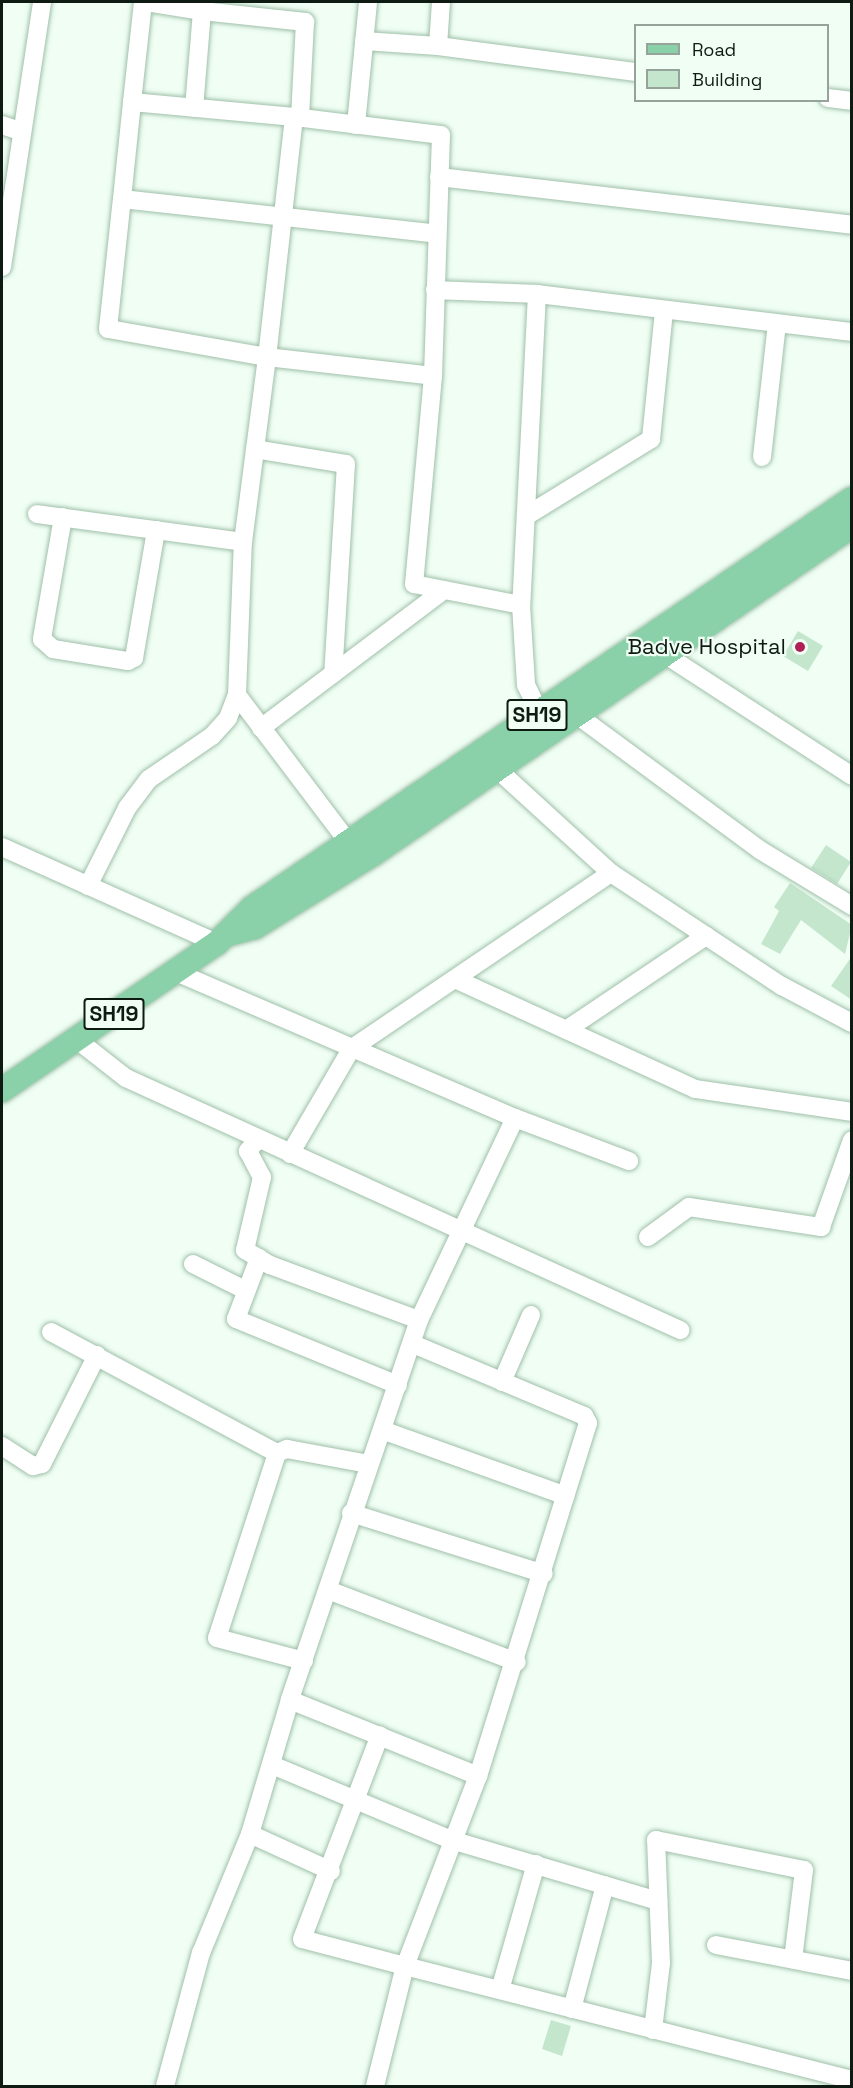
<!DOCTYPE html>
<style>
body{margin:0}
#map{position:relative;width:853px;height:2088px;overflow:hidden;background:#f0fef4;font-family:"Space Grotesk",sans-serif}
div>[style]{position:absolute}
.building>*{inset:0;background:#c4e6cd}
.roads{filter:drop-shadow(0 0 2px #9fc0a9) drop-shadow(0 0 2px #9fc0a9)}
.minor>*{height:18px;margin:-9px;padding:0 9px;transform-origin:9px;border-radius:9px;background:#fff}
.major>*{height:24px;margin:-12px;padding:0 12px;transform-origin:12px;border-radius:12px;background:#8ad0a8}
.dots>*{width:16px;height:16px;translate:-50% -50%;box-sizing:border-box;border:3px solid #f0fef4;border-radius:50%}
span{translate:-50% -50%;white-space:nowrap;text-align:center;line-height:1.15;-webkit-text-stroke:4.5px #f0fef4;paint-order:stroke}
.shield-label span{padding:2px 4px;background:#f0fef4;border:2px solid;border-radius:4px;-webkit-text-stroke-width:0}
.shield-label{font-size:21px;color:#0e1b12;font-weight:700}
.poi-label{font-size:22px;color:#0e1b12}
.right{translate:-100% -50%;text-align:right}
.frame{position:absolute;inset:0;border:3px solid #0e1b12;pointer-events:none}
.legend{position:absolute;left:634px;top:24px;width:195px;height:78px;box-sizing:border-box;background:#f0fef4;border:2px solid #96a39a;margin:0;padding:8px 10px;list-style:none;font-size:18px;color:#0e1b12}
.legend li{display:flex;align-items:center;gap:12px;height:30px}
.legend b{width:30px;border:2px solid #96a39a}
</style>
<div id="map">
<div class="building">
<i style="clip-path:polygon(798px 631px,823px 646px,808px 671px,783px 656px)"></i>
<i style="clip-path:polygon(826px 845px,851px 862px,837px 884px,811px 868px)"></i>
<i style="clip-path:polygon(790px 883px,852px 925px,845px 954px,801px 920px,780px 954px,761px 944px,779px 911px,774px 907px)"></i>
<i style="clip-path:polygon(852px 956px,852px 1000px,831px 986px)"></i>
<i style="clip-path:polygon(551px 2020px,571px 2026px,562px 2056px,542px 2049px)"></i>
</div>
<div class="roads">
<div class="minor">
<i style="left:146px;top:2px;width:57px;rotate:9.1deg"></i>
<i style="left:202px;top:11px;width:97px;rotate:94.7deg"></i>
<i style="left:441px;top:2px;width:44px;rotate:93.9deg"></i>
<i style="left:438px;top:46px;width:200px;rotate:7.5deg"></i>
<i style="left:202px;top:11px;width:104px;rotate:6.1deg"></i>
<i style="left:305px;top:22px;width:96px;rotate:93deg"></i>
<i style="left:364px;top:41px;width:74px;rotate:3.9deg"></i>
<i style="left:828px;top:98px;width:24px;rotate:7deg"></i>
<i style="left:132px;top:102px;width:163px;rotate:5.3deg"></i>
<i style="left:294px;top:117px;width:242px;rotate:96.4deg"></i>
<i style="left:267px;top:357px;width:161px;rotate:-170deg"></i>
<i style="left:108px;top:329px;width:131px;rotate:-83.9deg"></i>
<i style="left:122px;top:199px;width:98px;rotate:-84.1deg"></i>
<i style="left:132px;top:102px;width:101px;rotate:-83.7deg"></i>
<i style="left:2px;top:125px;width:21px;rotate:19deg"></i>
<i style="left:356px;top:125px;width:124px;rotate:-84.4deg"></i>
<i style="left:439px;top:177px;width:416px;rotate:6.6deg"></i>
<i style="left:122px;top:199px;width:317px;rotate:6.3deg"></i>
<i style="left:2px;top:267px;width:268px;rotate:-81.4deg"></i>
<i style="left:435px;top:290px;width:102px;rotate:2.2deg"></i>
<i style="left:537px;top:294px;width:311px;rotate:92.9deg"></i>
<i style="left:537px;top:294px;width:317px;rotate:6.9deg"></i>
<i style="left:433px;top:376px;width:209px;rotate:95.2deg"></i>
<i style="left:414px;top:584px;width:109px;rotate:11.1deg"></i>
<i style="left:521px;top:605px;width:80px;rotate:86.4deg"></i>
<i style="left:526px;top:685px;width:43px;rotate:64deg"></i>
<i style="left:255px;top:449px;width:92px;rotate:9.4deg"></i>
<i style="left:346px;top:464px;width:210px;rotate:93.5deg"></i>
<i style="left:762px;top:457px;width:134px;rotate:-83.6deg"></i>
<i style="left:37px;top:514px;width:208px;rotate:7.7deg"></i>
<i style="left:526px;top:516px;width:147px;rotate:-31.6deg"></i>
<i style="left:651px;top:439px;width:129px;rotate:-84.2deg"></i>
<i style="left:63px;top:517px;width:124px;rotate:99.8deg"></i>
<i style="left:42px;top:639px;width:15px;rotate:42deg"></i>
<i style="left:53px;top:649px;width:76px;rotate:9.1deg"></i>
<i style="left:128px;top:661px;width:7px;rotate:-27deg"></i>
<i style="left:134px;top:658px;width:130px;rotate:-80.2deg"></i>
<i style="left:655px;top:648px;width:235px;rotate:33deg"></i>
<i style="left:237px;top:695px;width:196px;rotate:52.9deg"></i>
<i style="left:577px;top:715px;width:227px;rotate:36.4deg"></i>
<i style="left:760px;top:850px;width:108px;rotate:31.3deg"></i>
<i style="left:261px;top:728px;width:229px;rotate:-37deg"></i>
<i style="left:497px;top:769px;width:154px;rotate:42.4deg"></i>
<i style="left:611px;top:873px;width:205px;rotate:33.5deg"></i>
<i style="left:782px;top:986px;width:79px;rotate:27.9deg"></i>
<i style="left:2px;top:847px;width:235px;rotate:24.1deg"></i>
<i style="left:88px;top:886px;width:87px;rotate:-63.4deg"></i>
<i style="left:127px;top:808px;width:36px;rotate:-53deg"></i>
<i style="left:149px;top:779px;width:76px;rotate:-34.3deg"></i>
<i style="left:212px;top:736px;width:24px;rotate:-48deg"></i>
<i style="left:228px;top:718px;width:25px;rotate:-69deg"></i>
<i style="left:237px;top:695px;width:153px;rotate:-87.8deg"></i>
<i style="left:243px;top:542px;width:187px;rotate:-82.6deg"></i>
<i style="left:267px;top:357px;width:167px;rotate:6.5deg"></i>
<i style="left:433px;top:376px;width:241px;rotate:-88.1deg"></i>
<i style="left:441px;top:135px;width:148px;rotate:-173deg"></i>
<i style="left:176px;top:972px;width:369px;rotate:23.3deg"></i>
<i style="left:515px;top:1118px;width:224px;rotate:115.4deg"></i>
<i style="left:419px;top:1320px;width:401px;rotate:108.8deg"></i>
<i style="left:290px;top:1700px;width:203px;rotate:22deg"></i>
<i style="left:478px;top:1776px;width:204px;rotate:111deg"></i>
<i style="left:405px;top:1966px;width:461px;rotate:14.3deg"></i>
<i style="left:455px;top:979px;width:264px;rotate:24.6deg"></i>
<i style="left:695px;top:1089px;width:159px;rotate:8.3deg"></i>
<i style="left:566px;top:1030px;width:169px;rotate:-33.9deg"></i>
<i style="left:76px;top:1039px;width:63px;rotate:38deg"></i>
<i style="left:126px;top:1078px;width:609px;rotate:24.46deg"></i>
<i style="left:515px;top:1118px;width:122px;rotate:20.7deg"></i>
<i style="left:258px;top:1139px;width:16px;rotate:130deg"></i>
<i style="left:248px;top:1151px;width:30px;rotate:62deg"></i>
<i style="left:262px;top:1177px;width:75px;rotate:103.1deg"></i>
<i style="left:245px;top:1250px;width:29px;rotate:31deg"></i>
<i style="left:270px;top:1265px;width:159px;rotate:20.3deg"></i>
<i style="left:290px;top:1154px;width:121px;rotate:-59.8deg"></i>
<i style="left:351px;top:1049px;width:314px;rotate:-34.1deg"></i>
<i style="left:648px;top:1237px;width:51px;rotate:-36.2deg"></i>
<i style="left:689px;top:1207px;width:134px;rotate:8.6deg"></i>
<i style="left:821px;top:1227px;width:92px;rotate:-70.4deg"></i>
<i style="left:259px;top:1258px;width:65px;rotate:110.7deg"></i>
<i style="left:236px;top:1319px;width:175px;rotate:22.2deg"></i>
<i style="left:193px;top:1264px;width:56px;rotate:26.6deg"></i>
<i style="left:51px;top:1332px;width:256px;rotate:28.2deg"></i>
<i style="left:413px;top:1344px;width:186px;rotate:22.8deg"></i>
<i style="left:584px;top:1416px;width:8px;rotate:60deg"></i>
<i style="left:588px;top:1423px;width:370px;rotate:107.3deg"></i>
<i style="left:502px;top:1382px;width:73px;rotate:-66.6deg"></i>
<i style="left:382px;top:1430px;width:195px;rotate:19.7deg"></i>
<i style="left:2px;top:1446px;width:37px;rotate:33deg"></i>
<i style="left:33px;top:1466px;width:9px;rotate:-13deg"></i>
<i style="left:42px;top:1464px;width:122px;rotate:-63.2deg"></i>
<i style="left:351px;top:1513px;width:202px;rotate:17.5deg"></i>
<i style="left:328px;top:1590px;width:202px;rotate:20.9deg"></i>
<i style="left:304px;top:1661px;width:90px;rotate:-165.2deg"></i>
<i style="left:217px;top:1638px;width:194px;rotate:-72deg"></i>
<i style="left:277px;top:1453px;width:11px;rotate:-22deg"></i>
<i style="left:287px;top:1449px;width:83px;rotate:10.4deg"></i>
<i style="left:272px;top:1765px;width:194px;rotate:22.7deg"></i>
<i style="left:451px;top:1840px;width:216px;rotate:16.4deg"></i>
<i style="left:250px;top:1834px;width:89px;rotate:24.6deg"></i>
<i style="left:716px;top:1945px;width:138px;rotate:10.8deg"></i>
<i style="left:500px;top:1990px;width:131px;rotate:-74.1deg"></i>
<i style="left:572px;top:2009px;width:128px;rotate:-75.1deg"></i>
<i style="left:653px;top:2030px;width:67px;rotate:-83.2deg"></i>
<i style="left:661px;top:1963px;width:123px;rotate:-92.3deg"></i>
<i style="left:656px;top:1840px;width:151px;rotate:11.5deg"></i>
<i style="left:804px;top:1870px;width:90px;rotate:97deg"></i>
<i style="left:165px;top:2086px;width:138px;rotate:-74.9deg"></i>
<i style="left:201px;top:1953px;width:129px;rotate:-67.6deg"></i>
<i style="left:250px;top:1834px;width:140px;rotate:-73.4deg"></i>
<i style="left:375px;top:2086px;width:124px;rotate:-76deg"></i>
<i style="left:405px;top:1966px;width:106px;rotate:-165.3deg"></i>
<i style="left:302px;top:1939px;width:218px;rotate:-69.1deg"></i>
</div>
<div class="major">
<i style="left:225px;top:935px;width:31px;rotate:-15deg"></i>
<i style="left:255px;top:927px;width:139px;rotate:-31.7deg"></i>
<i style="left:373px;top:854px;width:581px;rotate:-34.4deg"></i>
<i style="left:2px;top:1090px;width:260px;rotate:-34.4deg"></i>
<i style="left:217px;top:943px;width:49px;rotate:-45deg"></i>
<i style="left:252px;top:908px;width:726px;rotate:-34.28deg"></i>
</div>
</div>
<div class="dots">
<i style="left:800px;top:647px;background:#af2057"></i>
</div>
<div class="shield-label">
<span style="left:537px;top:715px">SH19</span>
<span style="left:114px;top:1014px">SH19</span>
</div>
<div class="poi-label">
<span class="right" style="left:786px;top:647px">Badve Hospital</span>
</div>
<div class="frame"></div>
<ul class="legend">
<li><b style="height:8px;background:#8ad0a8"></b>Road</li>
<li><b style="height:16px;background:#c4e6cd"></b>Building</li>
</ul>
</div>
